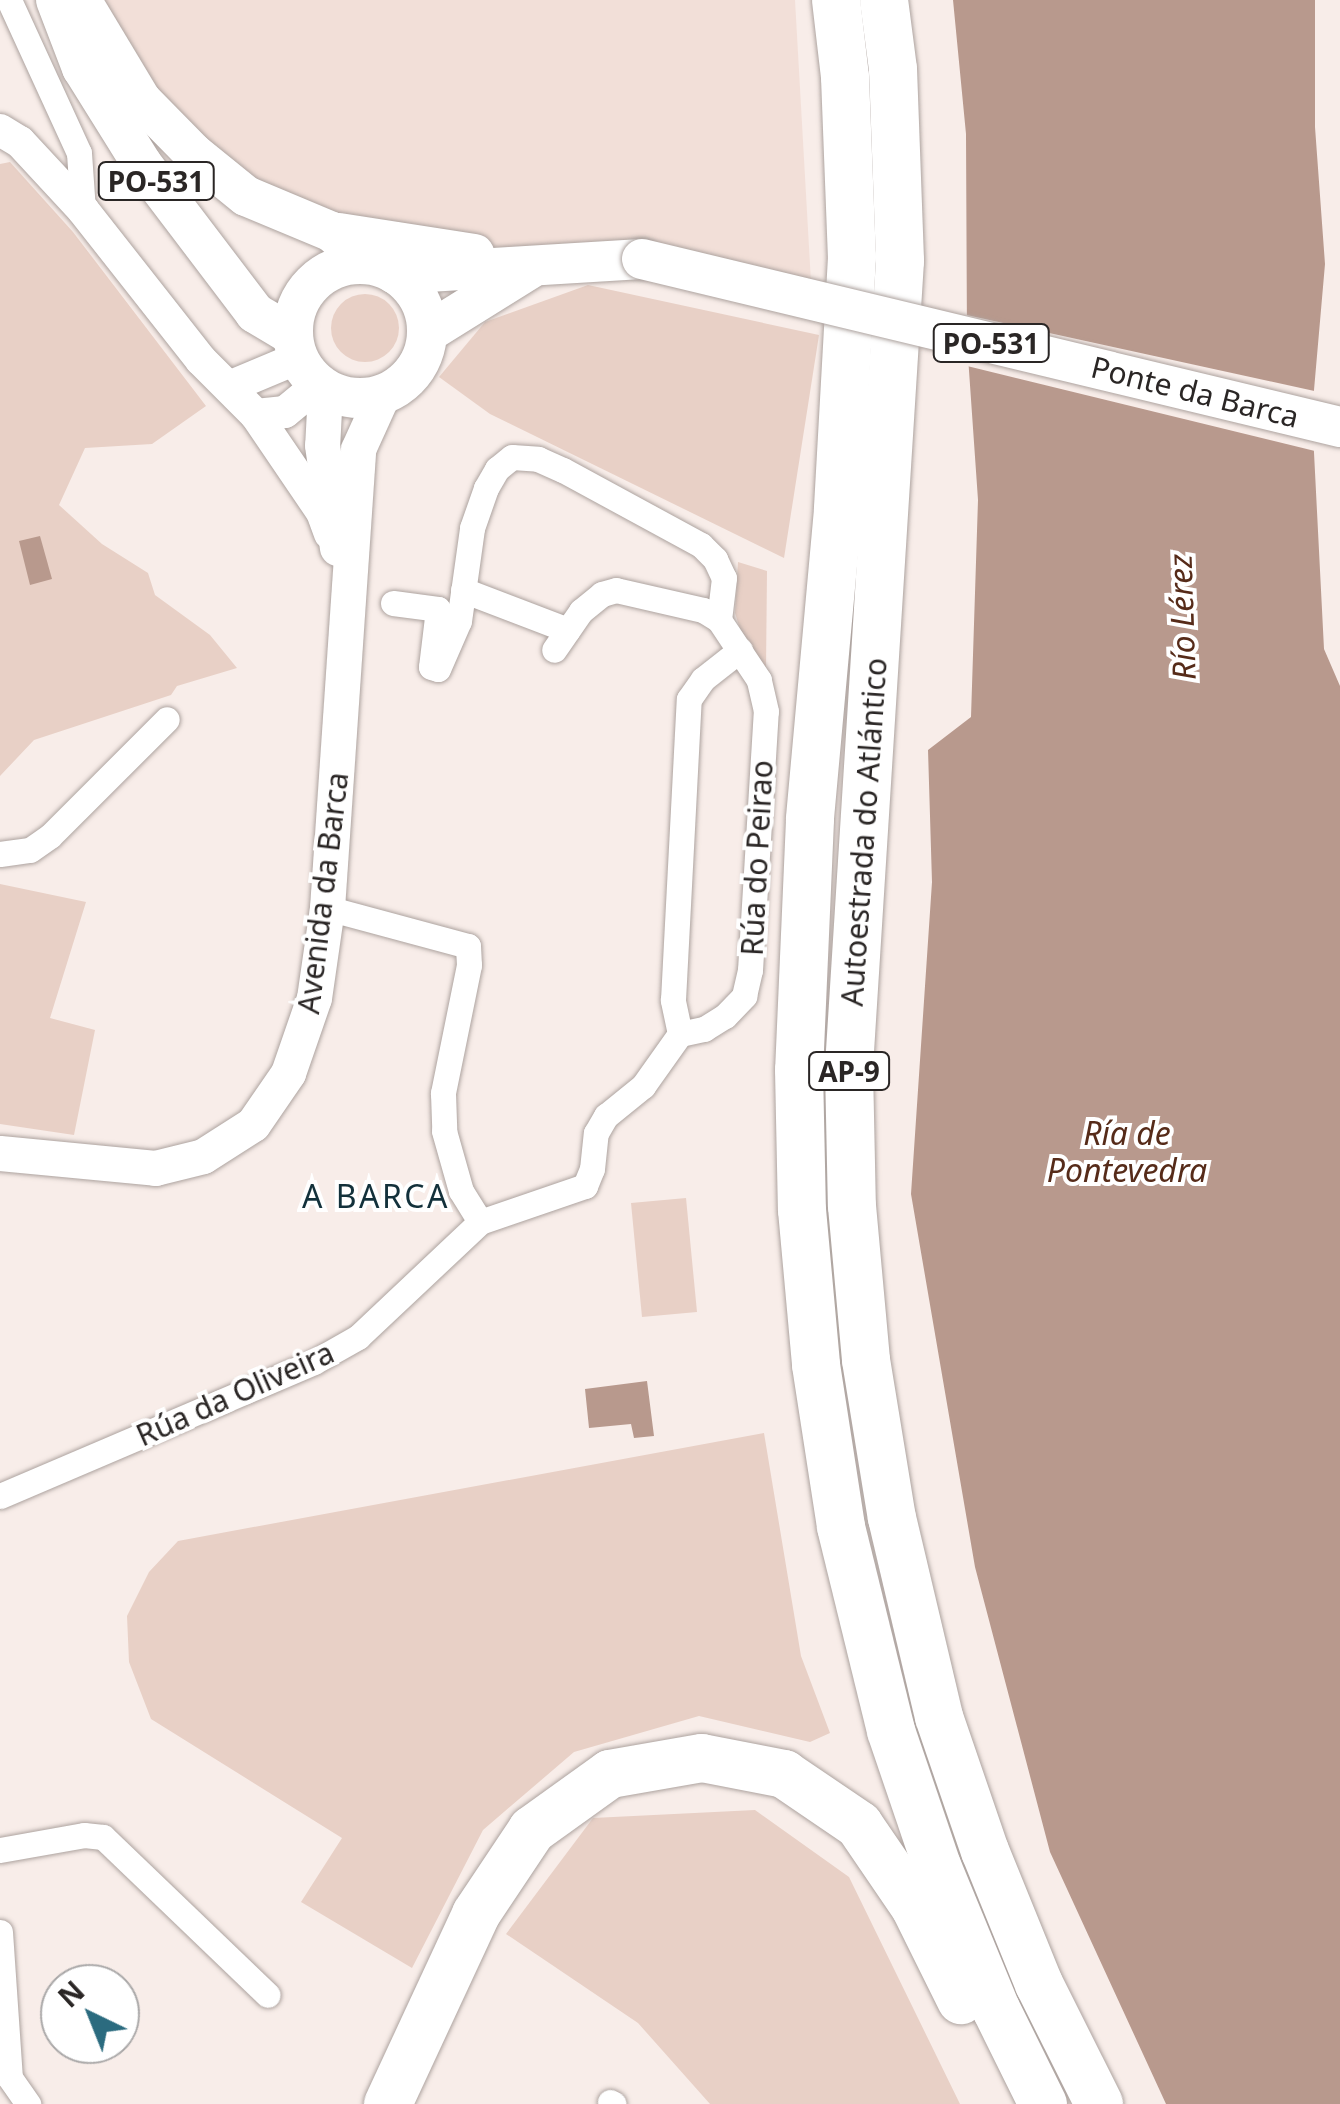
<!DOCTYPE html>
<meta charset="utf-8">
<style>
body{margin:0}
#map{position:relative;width:1340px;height:2104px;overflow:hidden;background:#f8ede9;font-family:"Noto Sans",sans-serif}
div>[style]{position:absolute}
.built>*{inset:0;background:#f2dfd8}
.green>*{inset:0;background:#e8d0c6}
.round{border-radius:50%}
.water>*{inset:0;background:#b8998d}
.pier>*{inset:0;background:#f8ede9}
.roads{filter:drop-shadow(0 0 2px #ada39f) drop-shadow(0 0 2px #ada39f)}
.minor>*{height:25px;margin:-12.5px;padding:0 12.5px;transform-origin:12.5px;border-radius:12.5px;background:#fff}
.tertiary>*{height:32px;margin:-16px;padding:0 16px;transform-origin:16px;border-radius:16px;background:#fff}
.secondary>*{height:35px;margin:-17.5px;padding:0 17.5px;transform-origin:17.5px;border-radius:17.5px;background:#fff}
.primary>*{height:40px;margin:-20px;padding:0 20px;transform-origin:20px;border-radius:20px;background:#fff}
.primary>.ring{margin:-20px;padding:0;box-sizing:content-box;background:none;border:40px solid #fff;border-radius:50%}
.motorway>*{height:48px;margin:-24px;padding:0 24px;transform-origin:24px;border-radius:24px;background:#fff}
.bridges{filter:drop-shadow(0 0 2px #ada39f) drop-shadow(0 0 2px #ada39f)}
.primary-bridge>*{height:40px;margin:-20px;padding:0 20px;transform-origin:20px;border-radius:20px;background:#fff}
span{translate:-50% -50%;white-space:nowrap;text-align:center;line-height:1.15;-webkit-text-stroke:8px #fff;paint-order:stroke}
.shield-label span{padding:2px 8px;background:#fff;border:2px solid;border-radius:8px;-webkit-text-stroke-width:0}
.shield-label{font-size:28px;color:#2a2625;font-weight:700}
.street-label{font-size:30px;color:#2a2625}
.water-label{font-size:32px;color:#562b19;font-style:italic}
.neighbourhood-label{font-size:32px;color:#13313b;letter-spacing:2.5px}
.north{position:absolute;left:40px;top:1964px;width:100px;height:100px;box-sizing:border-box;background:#fff;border:2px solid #aaa8a8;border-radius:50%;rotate:317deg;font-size:28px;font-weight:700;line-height:40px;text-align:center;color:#2a2625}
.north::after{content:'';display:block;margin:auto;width:35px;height:45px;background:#2b6b7f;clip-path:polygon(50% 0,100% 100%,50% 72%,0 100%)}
</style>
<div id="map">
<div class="built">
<i style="clip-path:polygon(92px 0,795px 0,812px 300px,332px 232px,193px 153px)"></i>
</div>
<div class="green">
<i style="clip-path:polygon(10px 162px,73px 232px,206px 406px,152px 444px,85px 448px,59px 505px,102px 544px,148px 573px,155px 595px,210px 635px,237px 668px,177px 686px,171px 695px,34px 740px,0 776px,0 164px)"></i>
<i style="clip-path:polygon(588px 285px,819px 335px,784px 558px,490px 414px,439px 377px,485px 322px)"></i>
<i class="round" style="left:331px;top:294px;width:68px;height:68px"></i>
<i style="clip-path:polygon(738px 562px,767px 571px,766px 668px,746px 648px,735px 613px)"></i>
<i style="clip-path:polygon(0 884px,86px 902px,50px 1018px,95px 1030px,74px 1135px,0 1124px)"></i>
<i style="clip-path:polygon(686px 1198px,697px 1312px,642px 1317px,631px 1203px)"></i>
<i style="clip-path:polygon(764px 1433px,801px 1656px,830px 1733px,810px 1742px,699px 1716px,574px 1752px,483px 1830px,412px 1968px,301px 1902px,342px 1838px,151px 1719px,129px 1662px,127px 1616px,149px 1572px,178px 1541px)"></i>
<i style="clip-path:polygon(755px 1810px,849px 1877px,960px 2104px,710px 2104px,638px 2023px,506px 1934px,593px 1818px)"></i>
</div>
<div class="water">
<i style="clip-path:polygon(953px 0,1315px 0,1315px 127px,1325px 264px,1312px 413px,1324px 649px,1340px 686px,1340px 2104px,1166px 2104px,1050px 1852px,975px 1567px,911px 1194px,932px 882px,928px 750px,971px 717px,978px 500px,967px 342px,966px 134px)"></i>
<i style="clip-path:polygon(40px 536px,52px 579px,30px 585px,19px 541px)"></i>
<i style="clip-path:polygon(647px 1381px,654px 1436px,634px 1438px,631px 1424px,589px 1428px,585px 1389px)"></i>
</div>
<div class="pier">
<i style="clip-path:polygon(962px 314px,1319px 392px,1319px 452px,963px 365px)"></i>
</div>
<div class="roads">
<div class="minor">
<i style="left:9px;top:0;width:168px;rotate:65.4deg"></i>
<i style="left:79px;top:153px;width:57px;rotate:86deg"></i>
<i style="left:463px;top:590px;width:112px;rotate:20.9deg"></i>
<i style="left:393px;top:603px;width:45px;rotate:7.6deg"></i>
<i style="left:438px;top:609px;width:58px;rotate:96.9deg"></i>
<i style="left:431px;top:667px;width:7px;rotate:16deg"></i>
<i style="left:438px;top:669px;width:52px;rotate:-66.4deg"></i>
<i style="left:459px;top:621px;width:94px;rotate:-82deg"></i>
<i style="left:472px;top:528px;width:42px;rotate:-70.7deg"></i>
<i style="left:486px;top:488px;width:22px;rotate:-60deg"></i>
<i style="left:497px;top:469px;width:19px;rotate:-39deg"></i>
<i style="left:512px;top:457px;width:26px;rotate:4deg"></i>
<i style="left:538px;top:459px;width:27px;rotate:24deg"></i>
<i style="left:563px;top:470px;width:157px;rotate:28.5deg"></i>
<i style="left:701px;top:545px;width:20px;rotate:45deg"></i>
<i style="left:715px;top:559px;width:21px;rotate:65deg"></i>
<i style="left:724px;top:578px;width:42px;rotate:96.8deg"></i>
<i style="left:0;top:854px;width:30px;rotate:-8deg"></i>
<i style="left:30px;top:850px;width:24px;rotate:-35deg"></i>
<i style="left:50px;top:836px;width:165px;rotate:-45deg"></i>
<i style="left:327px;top:908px;width:146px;rotate:15.1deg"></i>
<i style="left:468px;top:946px;width:19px;rotate:87deg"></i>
<i style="left:469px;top:965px;width:131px;rotate:101.5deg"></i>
<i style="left:443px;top:1093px;width:38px;rotate:88deg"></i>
<i style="left:444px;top:1131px;width:62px;rotate:74.2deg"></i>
<i style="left:461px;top:1191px;width:36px;rotate:58deg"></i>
<i style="left:680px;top:1034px;width:35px;rotate:-102deg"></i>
<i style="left:673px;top:1000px;width:301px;rotate:-87deg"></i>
<i style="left:689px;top:699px;width:24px;rotate:-55deg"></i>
<i style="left:703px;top:679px;width:47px;rotate:-38.1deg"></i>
<i style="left:0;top:1496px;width:341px;rotate:-23.1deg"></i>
<i style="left:314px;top:1362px;width:51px;rotate:-29.6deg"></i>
<i style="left:358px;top:1337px;width:168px;rotate:-43.3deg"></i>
<i style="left:480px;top:1222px;width:111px;rotate:-18.9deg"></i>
<i style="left:585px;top:1186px;width:18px;rotate:-68deg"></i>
<i style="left:592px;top:1169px;width:36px;rotate:-84deg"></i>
<i style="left:596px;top:1133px;width:20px;rotate:-60deg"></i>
<i style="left:606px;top:1116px;width:48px;rotate:-39deg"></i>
<i style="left:643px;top:1086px;width:64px;rotate:-54.6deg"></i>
<i style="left:680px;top:1034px;width:25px;rotate:-12deg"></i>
<i style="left:704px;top:1029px;width:25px;rotate:-32deg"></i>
<i style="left:725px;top:1016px;width:28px;rotate:-46deg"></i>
<i style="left:744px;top:996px;width:27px;rotate:-77deg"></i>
<i style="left:750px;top:970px;width:259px;rotate:-86.5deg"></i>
<i style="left:766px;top:711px;width:32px;rotate:-103deg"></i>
<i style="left:759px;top:680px;width:72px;rotate:-123.7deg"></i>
<i style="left:719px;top:620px;width:19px;rotate:-148deg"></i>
<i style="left:703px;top:610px;width:89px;rotate:-167.1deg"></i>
<i style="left:616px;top:590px;width:15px;rotate:164deg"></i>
<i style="left:602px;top:594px;width:27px;rotate:141deg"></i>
<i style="left:581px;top:611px;width:47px;rotate:124.7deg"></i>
<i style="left:0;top:1850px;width:85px;rotate:-10.1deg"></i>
<i style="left:84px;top:1835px;width:19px;rotate:6deg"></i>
<i style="left:103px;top:1837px;width:228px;rotate:43.8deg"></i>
<i style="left:0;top:1932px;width:146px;rotate:86.1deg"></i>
<i style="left:10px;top:2078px;width:32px;rotate:55deg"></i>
<i style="left:610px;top:2102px;width:4px;rotate:27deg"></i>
</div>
<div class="tertiary">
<i style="left:0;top:130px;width:23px;rotate:31deg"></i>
<i style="left:20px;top:142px;width:93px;rotate:47.2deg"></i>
<i style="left:83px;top:210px;width:191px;rotate:51.8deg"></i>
<i style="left:201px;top:360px;width:78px;rotate:45deg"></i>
<i style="left:256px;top:415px;width:117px;rotate:55.8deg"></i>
<i style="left:322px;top:512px;width:23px;rotate:70deg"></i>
<i style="left:229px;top:387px;width:75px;rotate:-22.8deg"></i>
<i style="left:256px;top:415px;width:29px;rotate:-6deg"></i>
<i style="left:285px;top:412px;width:44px;rotate:-39.5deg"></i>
</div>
<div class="secondary">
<i style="left:333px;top:393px;width:19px;rotate:118deg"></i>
<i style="left:324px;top:410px;width:35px;rotate:93deg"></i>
<i style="left:322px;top:445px;width:104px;rotate:81.7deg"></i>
<i style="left:0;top:1153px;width:156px;rotate:5.5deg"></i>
<i style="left:155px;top:1168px;width:49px;rotate:-14deg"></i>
<i style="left:203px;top:1156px;width:59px;rotate:-32.6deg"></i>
<i style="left:253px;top:1124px;width:62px;rotate:-55.5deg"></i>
<i style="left:288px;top:1073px;width:79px;rotate:-70.9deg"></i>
<i style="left:314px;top:998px;width:91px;rotate:-81.8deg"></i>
<i style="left:327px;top:908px;width:460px;rotate:-86.1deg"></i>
<i style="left:358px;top:449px;width:60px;rotate:-65.6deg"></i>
</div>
<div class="primary">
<i style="left:56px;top:0;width:73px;rotate:69.1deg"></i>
<i style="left:82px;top:68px;width:113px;rotate:58deg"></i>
<i style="left:142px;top:164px;width:187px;rotate:52.8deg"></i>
<i style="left:255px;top:313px;width:43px;rotate:30.7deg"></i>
<i style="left:81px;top:0;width:117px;rotate:59deg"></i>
<i style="left:141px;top:100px;width:74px;rotate:45.5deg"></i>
<i style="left:193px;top:153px;width:68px;rotate:39.1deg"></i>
<i style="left:246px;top:196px;width:93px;rotate:22.7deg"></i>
<i style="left:332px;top:232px;width:48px;rotate:41.6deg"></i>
<i style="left:339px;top:233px;width:137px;rotate:8.8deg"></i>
<i class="ring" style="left:293px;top:264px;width:94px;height:94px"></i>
<i style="left:395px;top:274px;width:247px;rotate:-3.5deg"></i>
<i style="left:427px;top:333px;width:121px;rotate:-31.9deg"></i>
</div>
<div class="motorway">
<i style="left:836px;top:0;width:78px;rotate:83.3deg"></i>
<i style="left:845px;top:77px;width:180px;rotate:87.8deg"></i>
<i style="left:852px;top:257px;width:253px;rotate:93.2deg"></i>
<i style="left:838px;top:510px;width:311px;rotate:95.2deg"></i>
<i style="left:810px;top:820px;width:250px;rotate:92.5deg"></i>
<i style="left:799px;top:1070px;width:140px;rotate:88.8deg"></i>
<i style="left:802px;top:1210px;width:156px;rotate:84.8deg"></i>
<i style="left:816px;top:1365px;width:164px;rotate:81.2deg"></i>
<i style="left:841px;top:1527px;width:210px;rotate:76.2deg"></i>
<i style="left:891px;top:1731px;width:143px;rotate:71.2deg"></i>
<i style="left:937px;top:1866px;width:155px;rotate:67.6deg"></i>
<i style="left:996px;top:2009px;width:106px;rotate:63.7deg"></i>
<i style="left:884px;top:0;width:70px;rotate:82.6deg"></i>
<i style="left:893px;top:69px;width:192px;rotate:87.9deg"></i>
<i style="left:900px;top:261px;width:809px;rotate:93.62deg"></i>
<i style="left:849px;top:1068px;width:138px;rotate:88.8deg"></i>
<i style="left:852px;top:1206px;width:155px;rotate:84.8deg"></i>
<i style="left:866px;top:1360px;width:160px;rotate:80.7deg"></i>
<i style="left:892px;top:1518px;width:204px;rotate:76.7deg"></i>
<i style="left:939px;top:1717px;width:142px;rotate:71.1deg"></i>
<i style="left:985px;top:1851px;width:144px;rotate:67.9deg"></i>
<i style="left:1039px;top:1984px;width:134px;rotate:63.4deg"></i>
<i style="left:388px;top:2104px;width:209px;rotate:-65.1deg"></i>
<i style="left:476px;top:1914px;width:101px;rotate:-56.3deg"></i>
<i style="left:532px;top:1830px;width:96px;rotate:-35.7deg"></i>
<i style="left:610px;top:1774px;width:93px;rotate:-9.9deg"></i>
<i style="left:702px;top:1758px;width:84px;rotate:11deg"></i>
<i style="left:784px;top:1774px;width:91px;rotate:34.2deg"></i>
<i style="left:859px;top:1825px;width:99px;rotate:55.7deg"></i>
<i style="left:915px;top:1907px;width:104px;rotate:63.7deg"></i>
</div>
</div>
<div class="bridges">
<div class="primary-bridge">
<i style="left:642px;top:259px;width:718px;rotate:13.53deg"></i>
</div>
</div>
<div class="shield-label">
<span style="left:156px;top:181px">PO-531</span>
<span style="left:991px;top:343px">PO-531</span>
<span style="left:849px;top:1071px">AP-9</span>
</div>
<div class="street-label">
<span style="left:1195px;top:392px;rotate:14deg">Ponte da Barca</span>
<span style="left:864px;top:832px;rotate:-86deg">Autoestrada do Atlántico</span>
<span style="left:757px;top:858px;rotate:-87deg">Rúa do Peirao</span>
<span style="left:323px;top:893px;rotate:-83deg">Avenida da Barca</span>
<span style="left:235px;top:1394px;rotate:-24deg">Rúa da Oliveira</span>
</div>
<div class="water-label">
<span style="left:1182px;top:617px;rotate:-92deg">Río Lérez</span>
<span style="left:1127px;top:1152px">Ría de<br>Pontevedra</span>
</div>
<div class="neighbourhood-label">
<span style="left:376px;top:1196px">A BARCA</span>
</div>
<div class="north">N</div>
</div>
